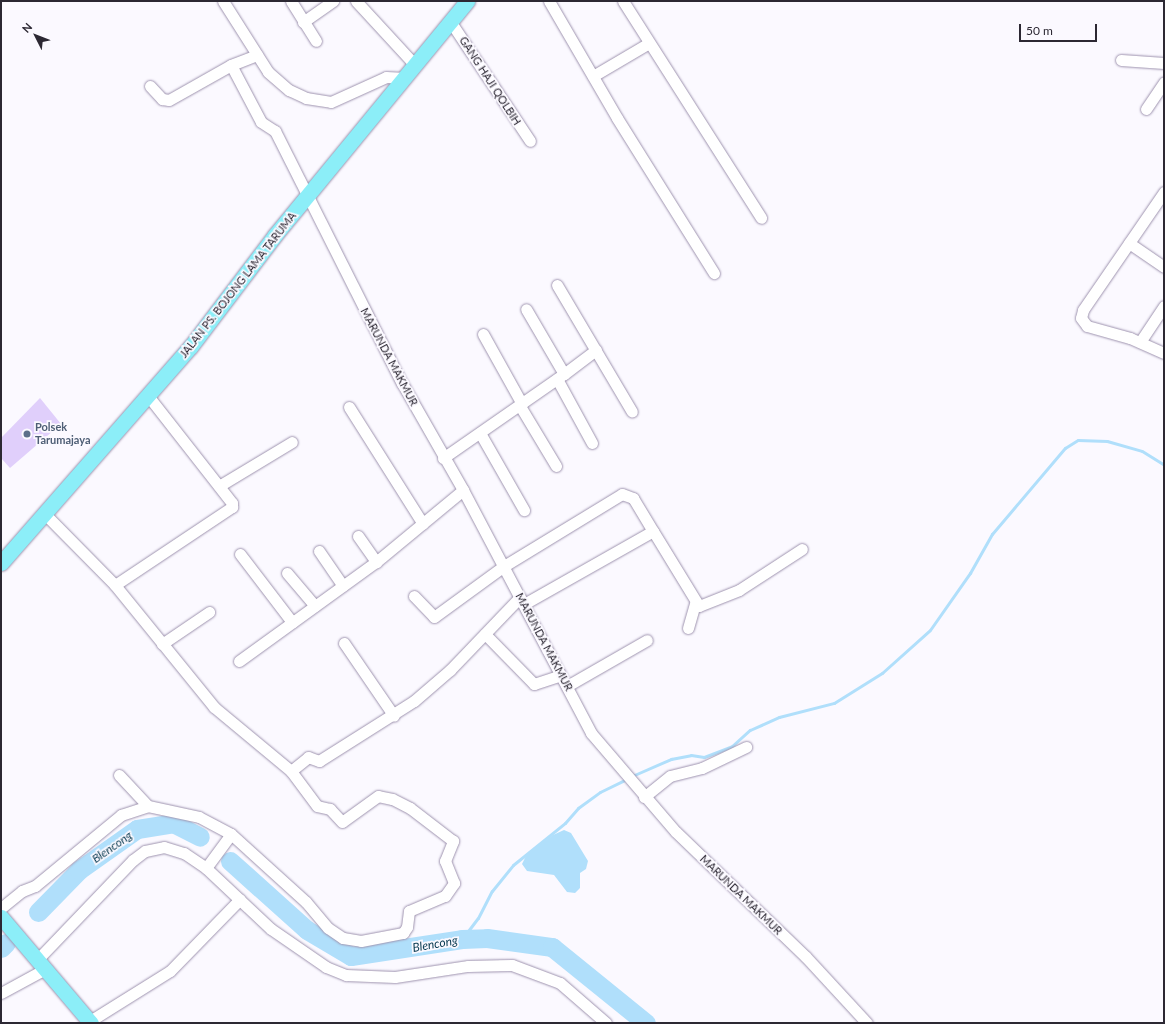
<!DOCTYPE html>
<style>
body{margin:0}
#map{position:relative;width:1165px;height:1024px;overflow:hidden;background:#fbf9ff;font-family:Lato,sans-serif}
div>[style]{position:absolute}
.water>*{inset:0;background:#b0dffb}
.stream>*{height:3px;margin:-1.5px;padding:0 1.5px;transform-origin:1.5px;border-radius:1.5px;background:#b0dffb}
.river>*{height:19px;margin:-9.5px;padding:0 9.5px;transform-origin:9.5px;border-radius:9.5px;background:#b0dffb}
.building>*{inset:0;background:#e0cffb}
.roads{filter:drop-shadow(0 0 1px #9e93af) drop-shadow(0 0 1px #9e93af)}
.minor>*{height:11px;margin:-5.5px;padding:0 5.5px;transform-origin:5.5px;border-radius:5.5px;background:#fff}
.major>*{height:15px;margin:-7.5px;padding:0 7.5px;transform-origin:7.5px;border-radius:7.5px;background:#8ceef8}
.dots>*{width:11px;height:11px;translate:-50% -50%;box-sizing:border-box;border:2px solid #fbf9ff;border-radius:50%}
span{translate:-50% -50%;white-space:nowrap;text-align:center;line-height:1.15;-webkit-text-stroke:3.5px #fbf9ff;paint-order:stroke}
.street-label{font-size:11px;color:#2c2833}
.service-label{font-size:11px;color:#4e5e75;font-weight:700}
.left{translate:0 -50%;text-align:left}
.water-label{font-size:12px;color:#063950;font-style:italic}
.frame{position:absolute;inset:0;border:2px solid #2c2833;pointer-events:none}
.north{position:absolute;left:16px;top:16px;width:40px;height:40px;-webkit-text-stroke:3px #fbf9ff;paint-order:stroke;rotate:312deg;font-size:11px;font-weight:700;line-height:16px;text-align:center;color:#2c2833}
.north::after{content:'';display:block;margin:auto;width:14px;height:18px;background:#2c2833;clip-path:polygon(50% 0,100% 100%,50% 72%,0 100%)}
.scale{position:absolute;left:1019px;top:24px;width:78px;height:18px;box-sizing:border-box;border:2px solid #2c2833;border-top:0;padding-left:5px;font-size:12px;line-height:14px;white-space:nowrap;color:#2c2833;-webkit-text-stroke:3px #fbf9ff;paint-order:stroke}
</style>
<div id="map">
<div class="water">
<i style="clip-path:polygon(564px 830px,571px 833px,588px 861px,586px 869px,580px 873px,580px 888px,575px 893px,567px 892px,554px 875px,527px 871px,522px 864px,526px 856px,553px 835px)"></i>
</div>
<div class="stream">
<i style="left:632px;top:776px;width:43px;rotate:-23.6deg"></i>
<i style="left:671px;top:759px;width:20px;rotate:-11deg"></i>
<i style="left:691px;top:755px;width:13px;rotate:9deg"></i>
<i style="left:704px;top:757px;width:30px;rotate:-21deg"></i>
<i style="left:732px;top:746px;width:24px;rotate:-42deg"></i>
<i style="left:750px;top:730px;width:32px;rotate:-24deg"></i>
<i style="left:779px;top:717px;width:57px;rotate:-14.3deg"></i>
<i style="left:834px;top:703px;width:57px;rotate:-32deg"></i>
<i style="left:882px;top:673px;width:64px;rotate:-41.9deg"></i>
<i style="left:930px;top:630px;width:70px;rotate:-54.9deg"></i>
<i style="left:970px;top:573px;width:45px;rotate:-60.6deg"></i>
<i style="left:992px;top:534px;width:113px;rotate:-49.7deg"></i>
<i style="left:1065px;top:448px;width:15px;rotate:-32deg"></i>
<i style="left:1078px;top:440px;width:29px;rotate:2deg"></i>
<i style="left:1107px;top:441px;width:36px;rotate:16deg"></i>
<i style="left:1142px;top:451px;width:26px;rotate:32deg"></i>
<i style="left:462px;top:939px;width:26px;rotate:-53deg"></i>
<i style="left:478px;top:918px;width:30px;rotate:-63deg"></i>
<i style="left:492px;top:891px;width:33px;rotate:-51deg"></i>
<i style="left:513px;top:865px;width:67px;rotate:-38.9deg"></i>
<i style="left:565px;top:823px;width:20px;rotate:-49deg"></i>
<i style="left:578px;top:808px;width:27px;rotate:-36deg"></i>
<i style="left:600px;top:792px;width:30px;rotate:-26deg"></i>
</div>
<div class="river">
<i style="left:230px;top:861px;width:103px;rotate:41.9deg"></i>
<i style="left:307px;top:930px;width:51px;rotate:30.6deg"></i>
<i style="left:351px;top:956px;width:112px;rotate:-8.7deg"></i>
<i style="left:462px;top:939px;width:25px;rotate:-2deg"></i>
<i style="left:487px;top:938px;width:66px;rotate:7.9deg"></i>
<i style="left:552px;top:947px;width:121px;rotate:39deg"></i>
<i style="left:38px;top:912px;width:59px;rotate:-45.7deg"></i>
<i style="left:79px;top:870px;width:71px;rotate:-35.3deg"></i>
<i style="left:137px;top:829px;width:36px;rotate:-9deg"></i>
<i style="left:173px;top:823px;width:30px;rotate:27deg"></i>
<i style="left:1px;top:948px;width:7px;rotate:-45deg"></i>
</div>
<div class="building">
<i style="clip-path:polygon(40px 398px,61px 424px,10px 468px,1px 458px,1px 438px)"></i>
</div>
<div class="roads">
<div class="minor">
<i style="left:223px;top:1px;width:84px;rotate:57.6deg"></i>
<i style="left:268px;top:72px;width:28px;rotate:41deg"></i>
<i style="left:289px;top:90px;width:19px;rotate:25deg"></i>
<i style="left:306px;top:98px;width:25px;rotate:9deg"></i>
<i style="left:331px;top:102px;width:60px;rotate:-24.4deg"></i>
<i style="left:386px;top:77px;width:19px;rotate:3deg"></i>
<i style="left:291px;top:1px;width:47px;rotate:58deg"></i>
<i style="left:356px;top:1px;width:87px;rotate:47.3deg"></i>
<i style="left:549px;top:1px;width:135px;rotate:59.8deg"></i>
<i style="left:617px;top:118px;width:183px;rotate:58deg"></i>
<i style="left:623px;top:1px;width:257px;rotate:57.5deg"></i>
<i style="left:450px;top:21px;width:144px;rotate:56.3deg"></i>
<i style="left:303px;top:22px;width:37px;rotate:-35deg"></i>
<i style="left:1121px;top:60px;width:43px;rotate:4deg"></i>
<i style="left:231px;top:65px;width:64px;rotate:62.2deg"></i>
<i style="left:261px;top:122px;width:17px;rotate:33deg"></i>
<i style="left:275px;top:131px;width:282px;rotate:63.3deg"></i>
<i style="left:402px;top:383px;width:123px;rotate:60.3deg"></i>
<i style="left:463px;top:490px;width:275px;rotate:62.2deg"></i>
<i style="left:591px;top:733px;width:130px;rotate:49.4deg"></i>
<i style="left:676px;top:832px;width:180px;rotate:43.9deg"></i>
<i style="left:806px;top:957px;width:90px;rotate:47.3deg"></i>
<i style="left:593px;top:76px;width:65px;rotate:-30.5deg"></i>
<i style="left:150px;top:86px;width:18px;rotate:47deg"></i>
<i style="left:162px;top:99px;width:7px;rotate:8deg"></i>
<i style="left:169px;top:100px;width:71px;rotate:-29.4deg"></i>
<i style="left:231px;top:65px;width:28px;rotate:-21deg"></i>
<i style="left:1146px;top:109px;width:32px;rotate:-56deg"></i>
<i style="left:1164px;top:192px;width:143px;rotate:124.5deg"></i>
<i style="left:1083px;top:310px;width:8px;rotate:104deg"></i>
<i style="left:1081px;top:318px;width:10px;rotate:53deg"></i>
<i style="left:1087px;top:326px;width:45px;rotate:15.6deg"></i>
<i style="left:1130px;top:338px;width:37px;rotate:24deg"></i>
<i style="left:1129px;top:243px;width:42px;rotate:34.4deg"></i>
<i style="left:557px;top:285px;width:147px;rotate:59.4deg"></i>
<i style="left:483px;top:334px;width:80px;rotate:60.9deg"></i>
<i style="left:1140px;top:342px;width:43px;rotate:-56.3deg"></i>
<i style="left:564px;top:374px;width:40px;rotate:-37deg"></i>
<i style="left:557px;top:379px;width:73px;rotate:61.3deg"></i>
<i style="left:520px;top:406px;width:70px;rotate:59deg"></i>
<i style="left:349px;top:407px;width:138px;rotate:57.7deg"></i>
<i style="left:480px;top:433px;width:89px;rotate:60.3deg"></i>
<i style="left:443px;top:458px;width:147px;rotate:-34.8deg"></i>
<i style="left:564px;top:374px;width:75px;rotate:-120.3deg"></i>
<i style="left:219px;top:486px;width:85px;rotate:-31.1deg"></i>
<i style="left:358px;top:536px;width:32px;rotate:55deg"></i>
<i style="left:319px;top:551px;width:42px;rotate:55.6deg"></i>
<i style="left:240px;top:554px;width:86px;rotate:52.6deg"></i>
<i style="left:287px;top:573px;width:43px;rotate:49.7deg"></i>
<i style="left:115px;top:585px;width:141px;rotate:-33.7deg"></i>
<i style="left:232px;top:507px;width:4px;rotate:-90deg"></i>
<i style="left:232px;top:503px;width:136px;rotate:-128.1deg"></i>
<i style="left:414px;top:596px;width:29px;rotate:46deg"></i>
<i style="left:434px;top:617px;width:87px;rotate:-36.1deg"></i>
<i style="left:504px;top:566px;width:138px;rotate:-31.4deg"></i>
<i style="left:622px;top:494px;width:12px;rotate:20deg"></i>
<i style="left:633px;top:498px;width:39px;rotate:59deg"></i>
<i style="left:524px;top:604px;width:148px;rotate:-29.5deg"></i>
<i style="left:653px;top:531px;width:88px;rotate:58.5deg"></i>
<i style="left:699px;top:606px;width:43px;rotate:-21.8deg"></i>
<i style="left:739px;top:590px;width:75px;rotate:-33.1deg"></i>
<i style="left:688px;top:628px;width:26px;rotate:-74deg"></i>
<i style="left:485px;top:634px;width:70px;rotate:45.6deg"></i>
<i style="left:534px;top:684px;width:28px;rotate:-18deg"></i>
<i style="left:344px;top:643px;width:88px;rotate:55.6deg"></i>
<i style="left:162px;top:644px;width:57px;rotate:-34.2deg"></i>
<i style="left:239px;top:661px;width:169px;rotate:-35.9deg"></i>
<i style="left:376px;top:562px;width:113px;rotate:-39.6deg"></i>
<i style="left:567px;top:686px;width:92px;rotate:-29.9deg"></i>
<i style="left:291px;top:771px;width:22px;rotate:-39deg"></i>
<i style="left:308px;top:757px;width:12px;rotate:20deg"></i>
<i style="left:319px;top:761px;width:112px;rotate:-32.3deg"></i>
<i style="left:414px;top:701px;width:48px;rotate:-40.7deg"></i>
<i style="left:450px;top:670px;width:101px;rotate:-46.2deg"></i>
<i style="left:119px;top:775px;width:42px;rotate:46.9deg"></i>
<i style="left:644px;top:797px;width:33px;rotate:-39deg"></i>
<i style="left:670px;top:776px;width:33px;rotate:-14deg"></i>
<i style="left:702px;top:768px;width:49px;rotate:-25.5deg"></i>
<i style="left:206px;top:868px;width:42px;rotate:-53.7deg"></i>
<i style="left:1px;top:908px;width:27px;rotate:-39deg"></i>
<i style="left:22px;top:891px;width:14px;rotate:-21deg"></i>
<i style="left:35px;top:886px;width:112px;rotate:-39.5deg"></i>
<i style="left:121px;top:815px;width:28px;rotate:-18deg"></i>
<i style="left:148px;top:806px;width:52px;rotate:12.2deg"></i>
<i style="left:199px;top:817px;width:36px;rotate:28deg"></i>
<i style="left:231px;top:834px;width:101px;rotate:42.2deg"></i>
<i style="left:306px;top:902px;width:34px;rotate:50deg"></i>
<i style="left:328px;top:928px;width:18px;rotate:34deg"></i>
<i style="left:343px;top:938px;width:18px;rotate:9deg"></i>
<i style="left:361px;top:941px;width:43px;rotate:-10.8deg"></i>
<i style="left:403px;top:933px;width:7px;rotate:-56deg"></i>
<i style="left:407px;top:927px;width:16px;rotate:-83deg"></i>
<i style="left:409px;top:911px;width:39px;rotate:-23deg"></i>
<i style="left:445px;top:896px;width:16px;rotate:-55deg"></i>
<i style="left:454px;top:883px;width:24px;rotate:-112deg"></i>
<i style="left:445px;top:861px;width:22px;rotate:-68deg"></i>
<i style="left:453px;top:841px;width:54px;rotate:-142.5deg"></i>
<i style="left:410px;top:808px;width:20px;rotate:-153deg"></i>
<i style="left:392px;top:799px;width:14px;rotate:-168deg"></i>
<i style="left:378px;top:796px;width:44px;rotate:144.2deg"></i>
<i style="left:342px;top:822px;width:18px;rotate:-133deg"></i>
<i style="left:330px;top:809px;width:13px;rotate:-167deg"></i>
<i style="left:317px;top:806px;width:44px;rotate:-126.6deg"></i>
<i style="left:291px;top:771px;width:100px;rotate:-140.3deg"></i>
<i style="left:214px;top:707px;width:157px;rotate:-129.1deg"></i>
<i style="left:115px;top:585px;width:100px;rotate:-134.6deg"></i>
<i style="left:37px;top:960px;width:139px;rotate:-46.2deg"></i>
<i style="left:133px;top:860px;width:15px;rotate:-37deg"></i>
<i style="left:145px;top:851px;width:19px;rotate:-12deg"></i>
<i style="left:164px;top:847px;width:21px;rotate:17deg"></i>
<i style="left:184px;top:853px;width:27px;rotate:34deg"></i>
<i style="left:206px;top:868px;width:89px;rotate:43.2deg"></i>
<i style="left:271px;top:929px;width:67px;rotate:34.6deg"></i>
<i style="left:326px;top:967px;width:22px;rotate:22deg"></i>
<i style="left:346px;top:975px;width:49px;rotate:2.3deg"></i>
<i style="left:395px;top:977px;width:74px;rotate:-8.6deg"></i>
<i style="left:468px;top:966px;width:44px;rotate:-1.3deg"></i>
<i style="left:512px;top:965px;width:51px;rotate:20.6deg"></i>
<i style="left:560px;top:983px;width:61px;rotate:41deg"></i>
<i style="left:1px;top:993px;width:50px;rotate:-28.6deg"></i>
<i style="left:90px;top:1021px;width:94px;rotate:-32deg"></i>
<i style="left:170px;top:971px;width:100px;rotate:-45.8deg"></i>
</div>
<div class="major">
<i style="left:1px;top:563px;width:288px;rotate:-48.8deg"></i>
<i style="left:191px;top:346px;width:139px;rotate:-52.9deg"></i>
<i style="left:275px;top:235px;width:303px;rotate:-50.6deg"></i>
<i style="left:1px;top:917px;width:139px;rotate:49.7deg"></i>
</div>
</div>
<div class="dots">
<i style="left:27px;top:434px;background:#5c6f8a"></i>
</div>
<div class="street-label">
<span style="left:490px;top:81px;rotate:57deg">GANG HAJI QOLBIH</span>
<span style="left:238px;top:285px;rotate:-52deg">JALAN PS. BOJONG LAMA TARUMA</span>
<span style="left:389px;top:357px;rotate:62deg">MARUNDA MAKMUR</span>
<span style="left:544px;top:642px;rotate:62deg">MARUNDA MAKMUR</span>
<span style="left:741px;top:895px;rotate:44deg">MARUNDA MAKMUR</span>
</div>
<div class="service-label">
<span class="left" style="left:35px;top:434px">Polsek<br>Tarumajaya</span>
</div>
<div class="water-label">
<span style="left:112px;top:847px;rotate:-35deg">Blencong</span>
<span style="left:435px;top:944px;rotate:-10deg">Blencong</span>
</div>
<div class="frame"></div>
<div class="north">N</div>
<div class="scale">50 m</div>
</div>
